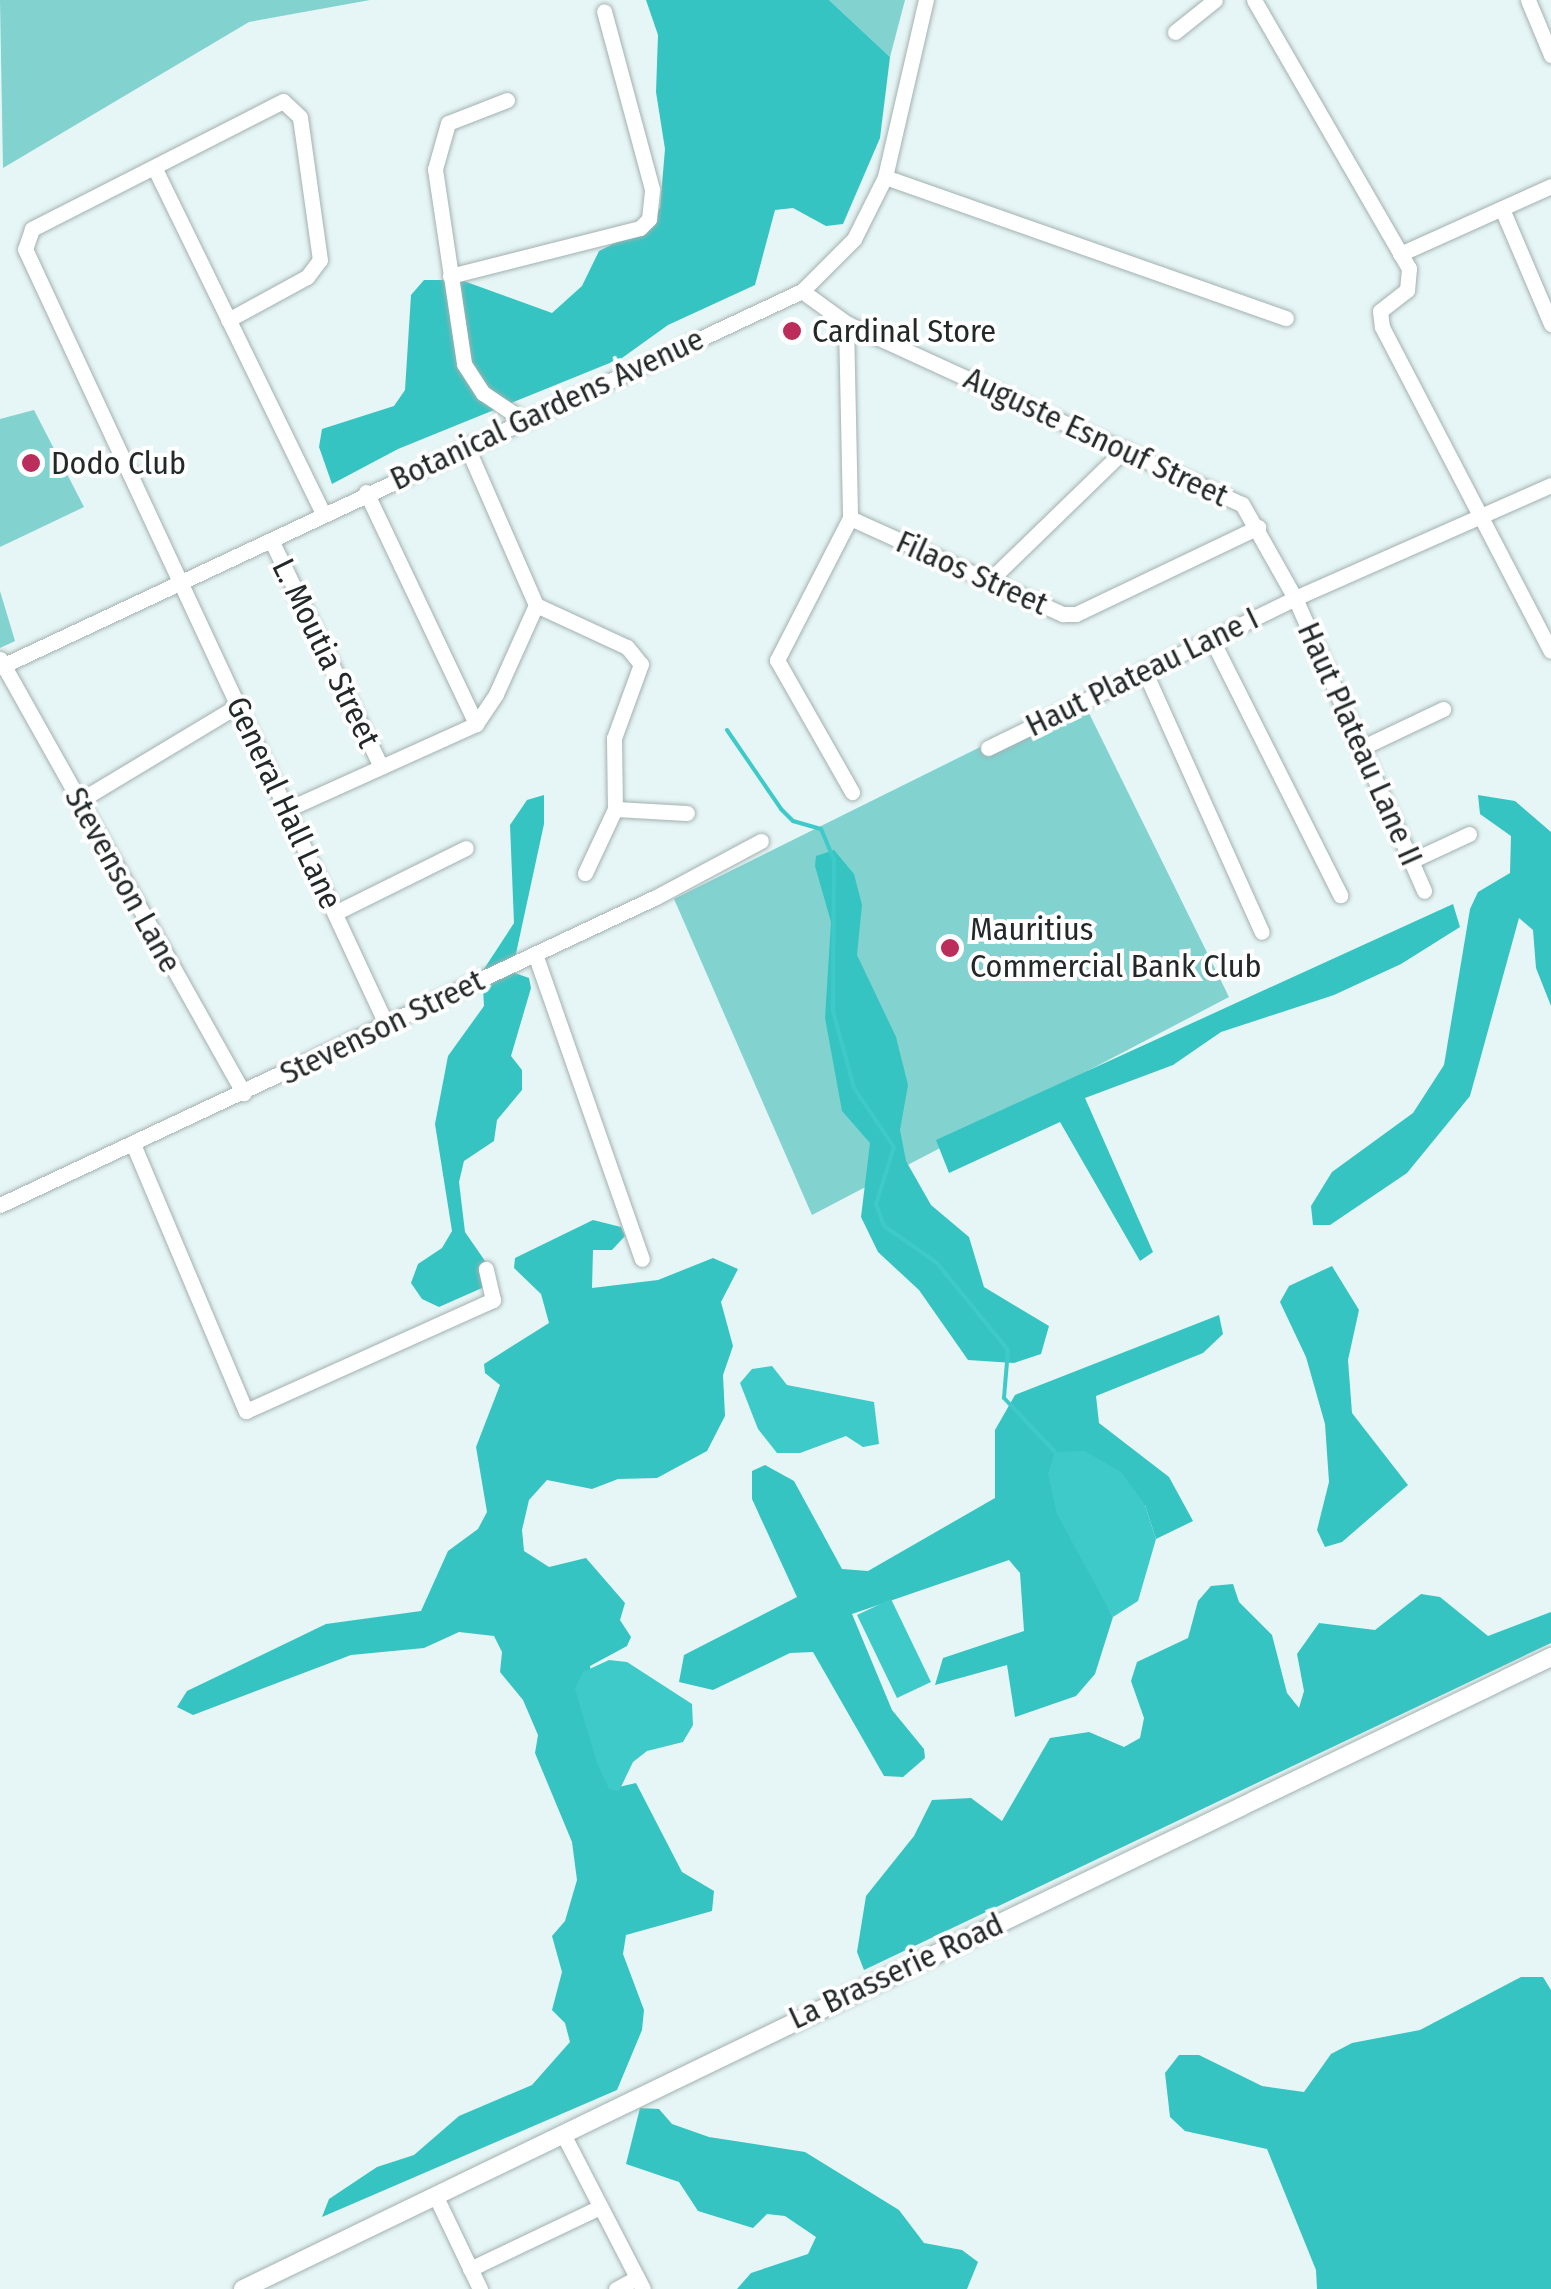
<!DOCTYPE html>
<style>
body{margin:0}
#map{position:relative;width:1551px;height:2289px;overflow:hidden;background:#e6f5f5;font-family:"Fira Sans Condensed",sans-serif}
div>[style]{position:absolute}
.green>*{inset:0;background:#82d2cf}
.forest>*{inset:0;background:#36c4c2}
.water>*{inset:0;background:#3ecac8}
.stream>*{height:4px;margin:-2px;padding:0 2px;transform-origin:2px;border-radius:2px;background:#3ecac8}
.roads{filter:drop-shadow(0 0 2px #a2b1b0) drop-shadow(0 0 2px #a2b1b0)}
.minor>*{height:15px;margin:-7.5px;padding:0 7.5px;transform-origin:7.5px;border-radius:7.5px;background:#fff}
.major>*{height:18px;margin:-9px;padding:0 9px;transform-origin:9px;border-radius:9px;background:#fff}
.dots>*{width:28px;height:28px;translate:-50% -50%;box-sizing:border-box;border:5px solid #fff;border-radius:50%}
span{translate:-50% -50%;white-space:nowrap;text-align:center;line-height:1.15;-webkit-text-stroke:8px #fff;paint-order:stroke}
.poi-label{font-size:32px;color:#232929}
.left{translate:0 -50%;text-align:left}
.street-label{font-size:32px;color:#232929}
</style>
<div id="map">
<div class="green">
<i style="clip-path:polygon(0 0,370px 0,249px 22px,3px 168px)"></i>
<i style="clip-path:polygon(829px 0,905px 0,890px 57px)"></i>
<i style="clip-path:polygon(34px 410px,84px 507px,0 547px,0 419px)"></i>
<i style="clip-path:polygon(0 591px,15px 641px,0 648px)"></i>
<i style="clip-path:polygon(1081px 697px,1229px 997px,812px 1215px,674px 899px)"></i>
</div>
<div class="forest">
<i style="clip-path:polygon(646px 0,829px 0,890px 57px,880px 138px,843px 224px,826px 226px,793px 208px,775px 210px,755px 285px,668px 325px,622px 358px,398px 449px,332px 484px,319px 447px,322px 429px,394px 406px,405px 390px,411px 295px,424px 280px,461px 280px,552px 313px,582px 286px,599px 251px,650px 225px,660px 208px,665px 149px,656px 92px,658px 35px)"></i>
<i style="clip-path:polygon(544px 795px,544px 824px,512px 972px,529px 978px,531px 988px,511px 1056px,522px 1070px,522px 1090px,497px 1120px,494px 1141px,464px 1161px,459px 1182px,465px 1232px,494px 1274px,491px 1284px,439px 1307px,422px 1299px,411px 1283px,418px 1264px,442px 1248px,452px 1231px,435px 1124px,448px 1056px,484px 1006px,482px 972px,514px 923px,510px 825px,527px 800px)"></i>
<i style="clip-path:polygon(1478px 795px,1515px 801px,1551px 832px,1551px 1006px,1536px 968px,1533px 930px,1519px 918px,1470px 1096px,1407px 1173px,1330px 1225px,1313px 1225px,1311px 1206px,1332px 1172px,1413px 1113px,1444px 1065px,1470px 909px,1478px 892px,1510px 873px,1511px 836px,1480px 814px)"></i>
<i style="clip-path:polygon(834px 850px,854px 874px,862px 905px,857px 955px,896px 1037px,908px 1085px,900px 1130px,906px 1161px,931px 1205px,969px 1237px,984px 1287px,1049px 1326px,1041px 1354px,1014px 1363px,968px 1360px,919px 1290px,878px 1252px,861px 1217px,870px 1143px,842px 1111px,825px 1018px,831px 922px,815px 866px,816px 856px)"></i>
<i style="clip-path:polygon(1453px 904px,1460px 927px,1401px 964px,1334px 995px,1221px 1032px,1173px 1065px,1085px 1098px,1153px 1252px,1140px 1261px,1060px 1122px,949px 1173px,936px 1140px)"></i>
<i style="clip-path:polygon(593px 1220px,621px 1227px,625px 1236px,612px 1250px,593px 1250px,592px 1288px,658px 1280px,713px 1258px,738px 1269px,721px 1302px,733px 1346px,723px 1375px,725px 1416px,707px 1451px,657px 1478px,618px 1479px,592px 1489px,547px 1480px,529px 1500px,522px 1530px,524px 1551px,549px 1567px,586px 1558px,625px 1603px,620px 1620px,631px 1637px,627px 1646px,590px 1666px,610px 1789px,636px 1783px,682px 1872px,714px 1891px,712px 1911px,626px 1935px,623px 1954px,644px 2010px,642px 2030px,617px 2090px,322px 2217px,329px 2199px,377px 2167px,414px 2155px,459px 2116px,532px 2085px,570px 2042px,565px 2023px,552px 2010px,562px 1972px,552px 1936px,565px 1921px,577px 1880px,572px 1842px,535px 1753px,538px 1735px,523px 1700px,500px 1672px,502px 1652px,494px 1636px,459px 1632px,424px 1648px,351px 1655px,193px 1715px,177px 1707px,187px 1691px,326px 1624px,421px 1611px,448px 1551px,478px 1529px,487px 1512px,476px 1447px,500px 1385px,485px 1373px,484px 1364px,549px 1323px,541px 1294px,514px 1268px,515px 1258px)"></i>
<i style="clip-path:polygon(1332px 1266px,1359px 1310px,1348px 1360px,1352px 1413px,1408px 1485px,1342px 1542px,1325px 1547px,1317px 1530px,1329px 1482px,1325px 1424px,1306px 1357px,1280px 1302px,1289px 1286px)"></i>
<i style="clip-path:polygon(1219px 1315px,1223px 1334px,1203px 1353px,1096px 1396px,1099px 1423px,1169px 1477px,1193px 1521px,1156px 1539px,1145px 1505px,1089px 1568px,1113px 1617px,1095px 1674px,1076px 1696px,1015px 1717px,1007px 1665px,935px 1685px,943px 1658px,1024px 1631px,1020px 1573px,1009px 1560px,852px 1614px,892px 1710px,924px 1749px,925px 1758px,903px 1777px,884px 1776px,813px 1652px,790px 1653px,713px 1690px,679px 1682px,684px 1655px,797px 1597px,752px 1499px,752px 1471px,765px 1465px,794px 1481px,842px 1569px,868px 1571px,995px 1498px,995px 1430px,1015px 1395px)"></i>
<i style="clip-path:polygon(1233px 1584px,1239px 1602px,1272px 1635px,1287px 1693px,1299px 1708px,1304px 1691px,1297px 1654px,1319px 1623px,1375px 1630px,1421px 1594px,1440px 1597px,1488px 1636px,1551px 1612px,1551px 1643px,864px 1970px,857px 1952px,866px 1896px,914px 1836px,932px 1800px,971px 1798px,1002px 1821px,1050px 1738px,1089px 1732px,1124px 1747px,1140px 1738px,1144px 1718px,1131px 1681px,1137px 1662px,1188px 1638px,1198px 1601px,1211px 1586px)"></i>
<i style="clip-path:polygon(1521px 1977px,1543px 1977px,1551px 1990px,1551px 2289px,1317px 2289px,1316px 2270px,1267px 2149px,1185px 2131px,1170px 2117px,1165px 2073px,1179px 2055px,1199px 2055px,1262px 2086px,1304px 2092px,1331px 2054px,1352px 2043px,1420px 2030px)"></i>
<i style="clip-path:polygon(640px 2108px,659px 2109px,672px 2124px,709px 2137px,805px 2152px,899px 2210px,924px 2243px,962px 2250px,978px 2262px,967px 2289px,737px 2289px,751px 2273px,808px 2254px,816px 2237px,785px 2216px,767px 2214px,753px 2228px,698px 2211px,679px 2182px,626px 2164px)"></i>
</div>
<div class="water">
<i style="clip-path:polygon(772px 1366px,787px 1385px,874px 1402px,879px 1444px,863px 1447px,846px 1436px,800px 1453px,777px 1453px,758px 1429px,740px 1383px,752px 1369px)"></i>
<i style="clip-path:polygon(1085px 1451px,1121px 1472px,1145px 1505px,1156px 1539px,1138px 1601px,1113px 1617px,1057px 1514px,1048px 1474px,1055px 1452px)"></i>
<i style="clip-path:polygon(891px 1599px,931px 1682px,897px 1698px,857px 1615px)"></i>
<i style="clip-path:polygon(609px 1660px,627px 1662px,692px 1704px,693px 1725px,683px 1742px,647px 1751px,633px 1762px,619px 1791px,609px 1789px,597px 1763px,575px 1689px,583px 1672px)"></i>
</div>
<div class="stream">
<i style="left:727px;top:730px;width:96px;rotate:55.6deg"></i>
<i style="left:781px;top:809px;width:17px;rotate:45deg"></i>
<i style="left:793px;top:821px;width:29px;rotate:16deg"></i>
<i style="left:821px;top:829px;width:34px;rotate:67deg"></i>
<i style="left:834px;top:860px;width:151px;rotate:90.4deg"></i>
<i style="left:833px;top:1011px;width:80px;rotate:74.7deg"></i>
<i style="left:854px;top:1088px;width:71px;rotate:55.9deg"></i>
<i style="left:894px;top:1147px;width:60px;rotate:107.5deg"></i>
<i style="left:876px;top:1204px;width:23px;rotate:70deg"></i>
<i style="left:884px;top:1226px;width:65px;rotate:34.9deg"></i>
<i style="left:937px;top:1263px;width:112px;rotate:50.8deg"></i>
<i style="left:1008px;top:1350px;width:48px;rotate:94.8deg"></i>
<i style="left:1004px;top:1398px;width:74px;rotate:46.6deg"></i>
</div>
<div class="roads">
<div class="minor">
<i style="left:1254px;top:0;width:310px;rotate:60deg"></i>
<i style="left:1409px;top:268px;width:22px;rotate:95deg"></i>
<i style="left:1407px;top:290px;width:34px;rotate:142deg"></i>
<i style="left:1380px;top:311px;width:16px;rotate:83deg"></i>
<i style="left:1382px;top:327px;width:365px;rotate:62.5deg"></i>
<i style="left:1528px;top:0;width:60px;rotate:67.3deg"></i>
<i style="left:1175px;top:32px;width:51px;rotate:-38.7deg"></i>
<i style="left:507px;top:100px;width:63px;rotate:158.7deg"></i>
<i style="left:448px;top:123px;width:48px;rotate:105.8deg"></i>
<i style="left:435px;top:169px;width:197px;rotate:81.5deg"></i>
<i style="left:464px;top:364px;width:35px;rotate:57deg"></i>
<i style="left:483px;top:393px;width:48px;rotate:34deg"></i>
<i style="left:156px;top:171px;width:379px;rotate:64deg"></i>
<i style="left:885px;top:177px;width:425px;rotate:19.4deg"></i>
<i style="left:1502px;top:209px;width:125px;rotate:66.9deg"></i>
<i style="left:1400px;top:254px;width:166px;rotate:-24.2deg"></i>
<i style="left:450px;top:276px;width:196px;rotate:-14.2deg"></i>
<i style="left:640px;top:228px;width:13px;rotate:-45deg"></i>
<i style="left:649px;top:219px;width:30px;rotate:-84deg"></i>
<i style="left:652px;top:189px;width:184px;rotate:-105.1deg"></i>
<i style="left:802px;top:291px;width:54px;rotate:36deg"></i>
<i style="left:846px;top:323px;width:435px;rotate:24.6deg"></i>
<i style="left:1242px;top:504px;width:108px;rotate:60.6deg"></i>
<i style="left:1295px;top:598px;width:320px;rotate:66.2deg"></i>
<i style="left:228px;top:320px;width:90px;rotate:-28.6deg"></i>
<i style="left:307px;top:277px;width:21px;rotate:-53deg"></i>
<i style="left:320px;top:260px;width:144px;rotate:-98deg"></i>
<i style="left:300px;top:117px;width:23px;rotate:-137deg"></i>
<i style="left:283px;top:101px;width:282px;rotate:153deg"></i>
<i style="left:32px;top:229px;width:21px;rotate:109deg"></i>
<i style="left:25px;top:249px;width:855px;rotate:65.02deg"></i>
<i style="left:846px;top:323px;width:195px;rotate:88.8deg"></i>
<i style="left:850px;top:518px;width:160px;rotate:117.2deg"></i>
<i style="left:777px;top:660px;width:152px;rotate:60.4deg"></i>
<i style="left:366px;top:492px;width:257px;rotate:64.6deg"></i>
<i style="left:850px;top:518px;width:234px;rotate:24.3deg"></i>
<i style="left:1063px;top:614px;width:13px"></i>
<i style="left:1076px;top:614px;width:202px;rotate:-25.5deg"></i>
<i style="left:271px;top:540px;width:252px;rotate:64.1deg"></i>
<i style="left:990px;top:580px;width:188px;rotate:-44.1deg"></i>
<i style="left:536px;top:605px;width:100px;rotate:24.8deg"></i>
<i style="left:627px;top:647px;width:22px;rotate:51deg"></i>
<i style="left:641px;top:664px;width:79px;rotate:110deg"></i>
<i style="left:614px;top:738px;width:71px;rotate:89.2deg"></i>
<i style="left:615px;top:809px;width:71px;rotate:115.1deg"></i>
<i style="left:1211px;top:638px;width:288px;rotate:63.3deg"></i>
<i style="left:0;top:659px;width:498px;rotate:60.7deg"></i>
<i style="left:0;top:667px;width:886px;rotate:-25.12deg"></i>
<i style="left:802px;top:291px;width:74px;rotate:-45deg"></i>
<i style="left:854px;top:239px;width:69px;rotate:-63.4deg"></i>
<i style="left:885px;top:177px;width:182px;rotate:-77deg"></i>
<i style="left:1144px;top:670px;width:287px;rotate:65.8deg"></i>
<i style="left:988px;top:748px;width:342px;rotate:-26deg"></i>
<i style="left:1295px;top:598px;width:280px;rotate:-23.8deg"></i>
<i style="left:1361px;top:748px;width:91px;rotate:-25.4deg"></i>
<i style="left:79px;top:801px;width:187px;rotate:-31deg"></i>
<i style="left:288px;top:809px;width:206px;rotate:-24.3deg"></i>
<i style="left:476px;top:724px;width:36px;rotate:-56deg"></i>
<i style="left:496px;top:694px;width:98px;rotate:-65.8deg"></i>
<i style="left:536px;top:605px;width:175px;rotate:-113.6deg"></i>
<i style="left:615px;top:809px;width:72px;rotate:3.2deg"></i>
<i style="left:1411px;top:861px;width:64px;rotate:-25deg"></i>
<i style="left:335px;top:913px;width:146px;rotate:-26.4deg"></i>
<i style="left:535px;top:954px;width:323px;rotate:70.7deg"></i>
<i style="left:133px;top:1144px;width:290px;rotate:67.1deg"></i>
<i style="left:246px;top:1411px;width:271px;rotate:-24.2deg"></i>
<i style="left:493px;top:1300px;width:32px;rotate:-103deg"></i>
<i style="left:0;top:1205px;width:725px;rotate:-25.15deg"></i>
<i style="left:656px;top:897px;width:119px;rotate:-28.1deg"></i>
<i style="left:563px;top:2134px;width:174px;rotate:62.7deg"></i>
<i style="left:436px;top:2197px;width:102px;rotate:64.4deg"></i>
<i style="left:470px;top:2269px;width:144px;rotate:-25.5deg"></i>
<i style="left:616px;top:2289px;width:24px;rotate:-28deg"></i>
</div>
<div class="major">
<i style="left:243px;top:2289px;width:1453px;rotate:-25.79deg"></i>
</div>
</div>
<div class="dots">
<i style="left:792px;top:331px;background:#bb2d5a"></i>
<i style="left:31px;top:463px;background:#bb2d5a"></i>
<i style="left:950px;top:948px;background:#bb2d5a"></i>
</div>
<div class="poi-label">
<span class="left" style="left:812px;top:331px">Cardinal Store</span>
<span class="left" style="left:51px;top:463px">Dodo Club</span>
<span class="left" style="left:970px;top:948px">Mauritius<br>Commercial Bank Club</span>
</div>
<div class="street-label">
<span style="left:547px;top:409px;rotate:-25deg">Botanical Gardens Avenue</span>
<span style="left:1096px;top:437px;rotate:25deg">Auguste Esnouf Street</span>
<span style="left:972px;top:573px;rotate:24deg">Filaos Street</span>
<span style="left:326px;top:653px;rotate:64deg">L. Moutia Street</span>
<span style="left:1142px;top:672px;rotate:-26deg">Haut Plateau Lane I</span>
<span style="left:1360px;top:744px;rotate:66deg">Haut Plateau Lane II</span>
<span style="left:284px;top:803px;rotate:65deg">General Hall Lane</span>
<span style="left:123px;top:880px;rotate:61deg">Stevenson Lane</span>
<span style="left:382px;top:1027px;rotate:-26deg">Stevenson Street</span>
<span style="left:896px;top:1971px;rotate:-25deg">La Brasserie Road</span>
</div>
</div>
